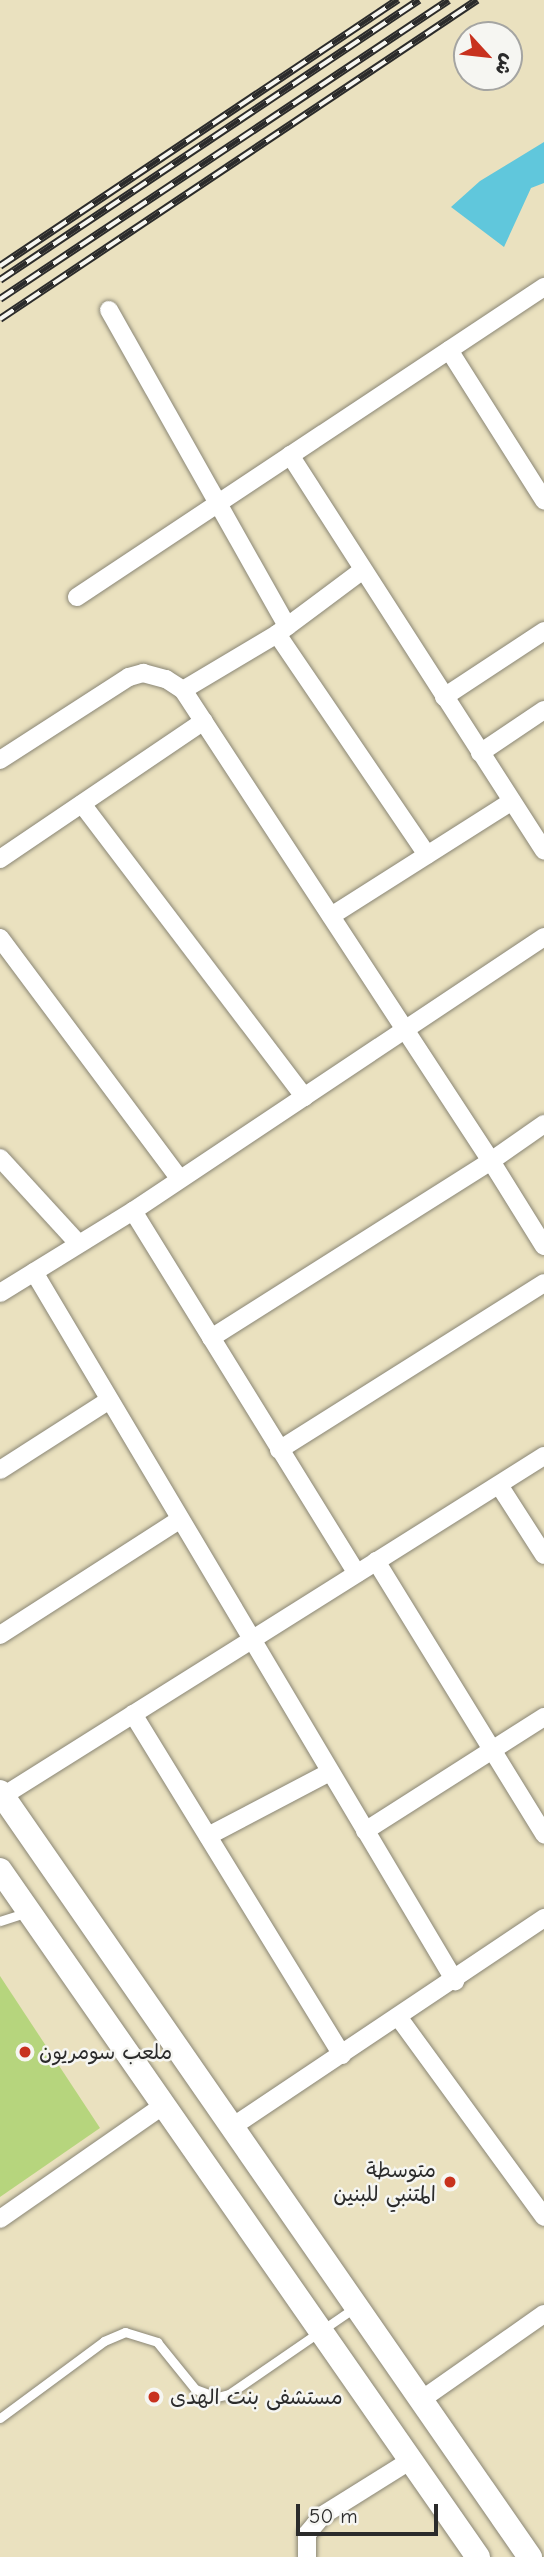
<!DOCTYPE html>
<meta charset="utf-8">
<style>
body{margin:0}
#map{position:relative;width:544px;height:2557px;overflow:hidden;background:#eae1bf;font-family:"Comic Neue","Playpen Sans Arabic",sans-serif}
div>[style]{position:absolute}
.green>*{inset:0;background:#b6d57d}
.water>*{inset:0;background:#60c7dc}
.roads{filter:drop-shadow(0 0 2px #8a8675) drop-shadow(0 0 2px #8a8675)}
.lane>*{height:9px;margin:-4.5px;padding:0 4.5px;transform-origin:4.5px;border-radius:4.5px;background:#fff}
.street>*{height:18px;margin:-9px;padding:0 9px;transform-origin:9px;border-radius:9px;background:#fff}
.secondary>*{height:24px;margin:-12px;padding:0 12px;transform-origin:12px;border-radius:12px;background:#fff}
.rail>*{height:8px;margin-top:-4px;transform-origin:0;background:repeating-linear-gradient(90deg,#f6f6f2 0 16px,#2b2b2b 0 32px);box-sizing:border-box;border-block:2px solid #2b2b2b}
.dots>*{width:19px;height:19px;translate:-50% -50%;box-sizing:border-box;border:4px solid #f6f6f2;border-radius:50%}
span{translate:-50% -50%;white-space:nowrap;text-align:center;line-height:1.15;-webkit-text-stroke:5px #f6f6f2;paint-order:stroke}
.poi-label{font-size:21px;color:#2b2b2b}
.left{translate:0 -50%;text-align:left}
.right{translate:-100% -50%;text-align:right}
.north{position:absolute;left:453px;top:21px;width:70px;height:70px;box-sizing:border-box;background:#f6f6f2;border:2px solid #a5a5a2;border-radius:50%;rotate:117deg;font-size:19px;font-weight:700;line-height:28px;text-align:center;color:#2b2b2b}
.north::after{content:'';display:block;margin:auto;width:24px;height:32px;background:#c8321e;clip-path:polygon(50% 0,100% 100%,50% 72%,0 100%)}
.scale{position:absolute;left:296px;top:2504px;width:142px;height:32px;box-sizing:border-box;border:4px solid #2b2b2b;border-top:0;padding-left:9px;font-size:21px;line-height:24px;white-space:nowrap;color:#2b2b2b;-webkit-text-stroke:5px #f6f6f2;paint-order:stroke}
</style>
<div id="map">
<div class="green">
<i style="clip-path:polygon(0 1976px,100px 2128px,0 2197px)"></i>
</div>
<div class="water">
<i style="clip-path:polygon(544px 142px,544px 183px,531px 188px,504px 247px,451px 207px,480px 181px)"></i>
</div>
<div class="roads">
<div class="lane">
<i style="left:0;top:1921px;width:28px;rotate:-18deg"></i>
<i style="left:0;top:2418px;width:129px;rotate:-36.5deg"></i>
<i style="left:104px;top:2341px;width:23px;rotate:-23deg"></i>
<i style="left:125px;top:2332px;width:34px;rotate:17deg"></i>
<i style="left:157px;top:2342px;width:60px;rotate:51deg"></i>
<i style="left:195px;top:2389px;width:23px;rotate:20deg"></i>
<i style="left:217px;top:2397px;width:12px;rotate:-14deg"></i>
<i style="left:229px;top:2394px;width:152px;rotate:-34.5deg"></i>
</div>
<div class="street">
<i style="left:109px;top:310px;width:363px;rotate:60.6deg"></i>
<i style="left:449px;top:350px;width:178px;rotate:57.7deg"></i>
<i style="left:290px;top:455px;width:470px;rotate:57.3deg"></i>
<i style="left:77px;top:597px;width:561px;rotate:-33.58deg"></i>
<i style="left:277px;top:634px;width:267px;rotate:55.8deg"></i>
<i style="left:183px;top:690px;width:109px;rotate:-30.8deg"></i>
<i style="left:277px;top:634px;width:107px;rotate:-36.7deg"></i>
<i style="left:444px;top:697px;width:120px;rotate:-33.4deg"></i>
<i style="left:480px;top:753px;width:77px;rotate:-33.9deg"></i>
<i style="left:0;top:760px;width:153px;rotate:-32.8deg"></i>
<i style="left:129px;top:677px;width:15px;rotate:-16deg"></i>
<i style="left:143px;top:673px;width:24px;rotate:15deg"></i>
<i style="left:166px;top:679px;width:20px;rotate:33deg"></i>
<i style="left:183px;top:690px;width:563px;rotate:56.82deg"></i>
<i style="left:491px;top:1161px;width:65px;rotate:-34.9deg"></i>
<i style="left:82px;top:804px;width:368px;rotate:52.8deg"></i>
<i style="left:0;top:859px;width:246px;rotate:-34.1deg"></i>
<i style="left:331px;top:916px;width:214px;rotate:-32.4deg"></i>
<i style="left:0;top:938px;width:299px;rotate:53.3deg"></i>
<i style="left:0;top:1158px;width:115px;rotate:47.5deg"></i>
<i style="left:133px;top:1211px;width:426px;rotate:58.3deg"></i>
<i style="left:34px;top:1272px;width:825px;rotate:59.3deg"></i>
<i style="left:0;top:1293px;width:156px;rotate:-31.7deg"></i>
<i style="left:133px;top:1211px;width:494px;rotate:-33.7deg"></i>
<i style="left:211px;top:1338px;width:331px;rotate:-32.3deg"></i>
<i style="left:491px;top:1161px;width:100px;rotate:58.1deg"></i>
<i style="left:279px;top:1450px;width:313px;rotate:-32.2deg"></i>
<i style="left:0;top:1470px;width:128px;rotate:-32.6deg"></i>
<i style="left:499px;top:1485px;width:83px;rotate:57.3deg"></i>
<i style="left:376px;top:1561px;width:321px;rotate:58.4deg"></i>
<i style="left:0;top:1635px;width:213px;rotate:-32.7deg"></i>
<i style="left:133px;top:1714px;width:400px;rotate:58.5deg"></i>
<i style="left:3px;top:1796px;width:639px;rotate:-32.15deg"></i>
<i style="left:365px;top:1831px;width:212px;rotate:-32.5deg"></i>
<i style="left:208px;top:1836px;width:138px;rotate:-27.7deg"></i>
<i style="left:399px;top:2018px;width:246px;rotate:53.9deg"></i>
<i style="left:232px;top:2127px;width:376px;rotate:-33.8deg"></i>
<i style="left:0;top:2219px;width:200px;rotate:-34.8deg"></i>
<i style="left:421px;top:2400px;width:150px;rotate:-35deg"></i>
<i style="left:307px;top:2557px;width:23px;rotate:-90deg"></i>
<i style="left:307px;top:2534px;width:25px;rotate:-50deg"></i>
<i style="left:323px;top:2515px;width:104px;rotate:-32deg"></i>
</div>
<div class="secondary">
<i style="left:0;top:1792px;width:931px;rotate:55.29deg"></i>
<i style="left:0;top:1870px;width:837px;rotate:55.17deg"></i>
</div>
</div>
<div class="rail">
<i style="left:0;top:266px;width:479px;rotate:-33.8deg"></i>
<i style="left:0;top:280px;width:504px;rotate:-33.75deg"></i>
<i style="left:0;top:299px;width:539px;rotate:-33.66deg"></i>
<i style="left:0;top:319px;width:574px;rotate:-33.77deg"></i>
</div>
<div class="dots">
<i style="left:25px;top:2052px;background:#c8321e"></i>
<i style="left:450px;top:2182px;background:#c8321e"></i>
<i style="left:154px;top:2397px;background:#c8321e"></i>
</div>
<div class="poi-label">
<span class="left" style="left:39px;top:2052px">ملعب سومريون</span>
<span class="right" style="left:436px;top:2182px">متوسطة<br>المتنبي للبنين</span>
<span class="left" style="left:170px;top:2397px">مستشفى بنت الهدى</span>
</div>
<div class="north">ش</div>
<div class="scale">50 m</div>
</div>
